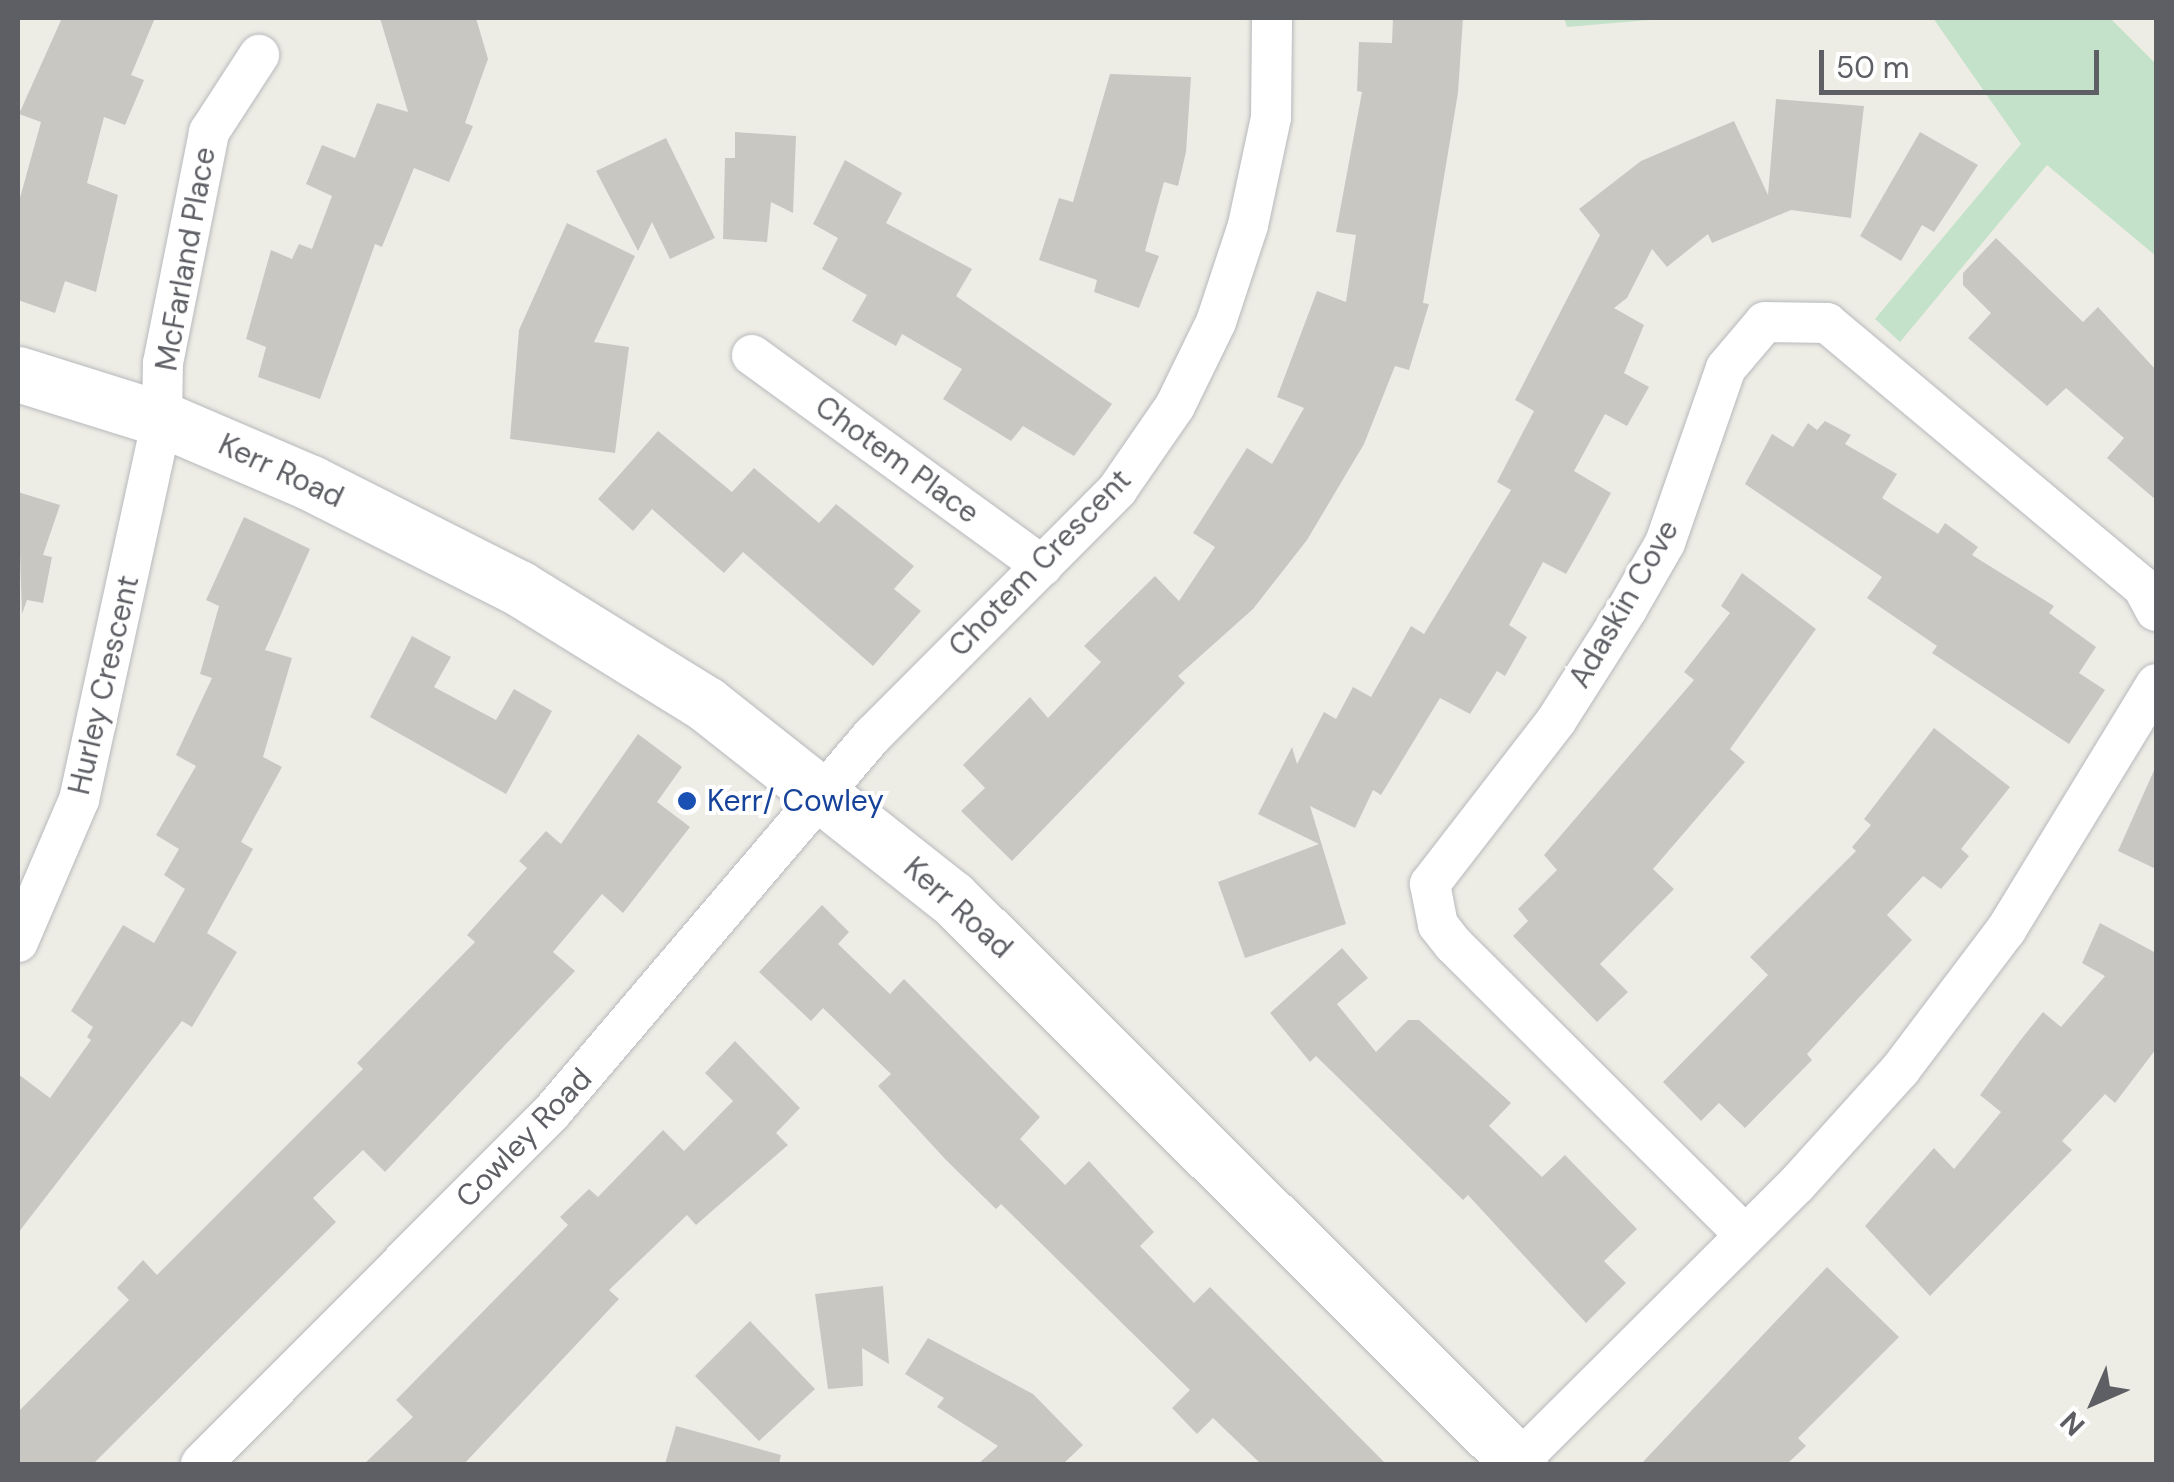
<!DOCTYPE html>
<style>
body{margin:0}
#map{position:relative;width:2174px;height:1482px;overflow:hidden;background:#eeede5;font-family:"DM Sans",sans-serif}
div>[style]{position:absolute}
.green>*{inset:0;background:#c4e2c9}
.building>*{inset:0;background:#c9c7c2}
.roads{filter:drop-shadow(0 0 2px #b7b9bd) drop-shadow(0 0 2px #b7b9bd)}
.street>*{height:40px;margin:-20px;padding:0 20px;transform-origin:20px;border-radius:20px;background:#fff}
.secondary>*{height:55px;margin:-27.5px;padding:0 27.5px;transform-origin:27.5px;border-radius:27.5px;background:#fff}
.dots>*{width:28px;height:28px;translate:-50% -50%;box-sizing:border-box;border:5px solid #fff;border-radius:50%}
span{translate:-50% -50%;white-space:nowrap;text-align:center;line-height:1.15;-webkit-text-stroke:8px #fff;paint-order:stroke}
.street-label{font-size:30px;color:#5d5f64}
.transit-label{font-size:30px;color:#164399}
.left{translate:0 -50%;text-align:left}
.frame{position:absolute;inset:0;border:20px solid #5d5f64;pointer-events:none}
.north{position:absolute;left:2044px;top:1352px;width:100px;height:100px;-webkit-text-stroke:8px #fff;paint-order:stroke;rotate:225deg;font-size:28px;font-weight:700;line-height:40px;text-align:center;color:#5d5f64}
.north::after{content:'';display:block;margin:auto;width:35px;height:45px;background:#5d5f64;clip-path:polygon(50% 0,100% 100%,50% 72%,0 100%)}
.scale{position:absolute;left:1819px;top:50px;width:280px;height:45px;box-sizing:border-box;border:5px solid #5d5f64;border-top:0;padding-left:12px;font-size:30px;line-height:35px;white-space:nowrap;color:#5d5f64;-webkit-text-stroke:8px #fff;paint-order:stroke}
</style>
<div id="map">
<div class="green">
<i style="clip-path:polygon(1564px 18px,1673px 18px,1567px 27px)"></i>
<i style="clip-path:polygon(1933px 18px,2110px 18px,2156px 64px,2156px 256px,2047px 165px,1900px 342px,1875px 319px,2021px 144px)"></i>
</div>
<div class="building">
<i style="clip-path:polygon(62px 18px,155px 18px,131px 75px,144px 80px,125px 125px,104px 117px,87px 183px,118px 195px,96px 292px,65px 281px,55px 313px,18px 300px,18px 205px,41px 122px,19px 114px)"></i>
<i style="clip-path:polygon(380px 18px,476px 18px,488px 59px,465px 123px,473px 126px,449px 182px,414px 168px,382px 247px,375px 244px,320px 399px,258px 377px,266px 347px,246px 339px,271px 250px,292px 259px,299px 244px,312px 249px,332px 196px,306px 184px,322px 145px,355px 158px,377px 103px,408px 112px)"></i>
<i style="clip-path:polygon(1393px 18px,1463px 18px,1458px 93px,1423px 303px,1429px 304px,1409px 370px,1395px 366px,1364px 444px,1307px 540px,1253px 609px,1178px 676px,1185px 683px,1012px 861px,961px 811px,985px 788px,963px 765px,1030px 697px,1048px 718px,1101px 662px,1084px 646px,1155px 576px,1179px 601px,1215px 547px,1193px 533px,1247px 448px,1272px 464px,1304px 408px,1277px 397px,1317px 291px,1346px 302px,1356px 235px,1336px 232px,1362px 92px,1357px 91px,1359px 42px,1392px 43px)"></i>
<i style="clip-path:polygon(1110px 74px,1191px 77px,1186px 152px,1178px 186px,1164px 182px,1145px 251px,1159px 256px,1139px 308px,1094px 292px,1097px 280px,1039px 260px,1059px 198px,1073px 202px)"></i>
<i style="clip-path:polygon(1776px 99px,1864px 106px,1851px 218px,1791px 210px,1712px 243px,1708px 234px,1667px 267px,1652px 249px,1627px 298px,1614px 308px,1644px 325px,1624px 373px,1649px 387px,1627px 426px,1605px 414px,1574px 471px,1611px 493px,1586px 539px,1566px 574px,1543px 562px,1509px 625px,1527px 637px,1505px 676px,1497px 671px,1470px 714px,1440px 698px,1381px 795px,1373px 790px,1355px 828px,1310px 806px,1346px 924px,1245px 958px,1218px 882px,1319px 844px,1258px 814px,1292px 747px,1297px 764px,1324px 712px,1336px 719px,1353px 687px,1371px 697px,1411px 626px,1424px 634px,1511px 490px,1497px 482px,1534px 411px,1515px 400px,1600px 235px,1579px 209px,1641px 161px,1734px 121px,1768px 195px)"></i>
<i style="clip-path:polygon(735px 132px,796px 136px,793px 213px,771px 202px,767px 242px,723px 239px,725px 158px,735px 158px)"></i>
<i style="clip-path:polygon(1920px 132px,1978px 165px,1934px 232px,1922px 225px,1901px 261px,1860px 236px)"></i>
<i style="clip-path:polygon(666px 138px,715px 238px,670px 259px,652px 222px,638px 251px,596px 171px)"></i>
<i style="clip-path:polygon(845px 160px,902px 193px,886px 223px,972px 269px,956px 296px,1112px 404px,1074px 456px,1023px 426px,1011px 441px,943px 399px,962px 369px,902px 334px,896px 346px,852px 321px,867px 295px,822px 269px,838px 238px,813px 224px)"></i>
<i style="clip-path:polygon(567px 223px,635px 256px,594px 342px,629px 347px,615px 453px,510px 439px,519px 330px)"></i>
<i style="clip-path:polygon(1996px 238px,2083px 322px,2098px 307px,2156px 370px,2156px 500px,2107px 458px,2124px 438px,2066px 388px,2047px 406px,1968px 338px,1991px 313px,1963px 285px,1963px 273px)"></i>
<i style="clip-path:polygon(1825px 421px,1851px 435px,1845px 444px,1897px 474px,1882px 498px,1938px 534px,1945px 523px,1978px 547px,1972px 555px,2054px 606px,2049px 613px,2096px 647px,2079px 673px,2105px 690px,2069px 744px,1932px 653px,1937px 646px,1867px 598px,1882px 577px,1745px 484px,1772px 434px,1793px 447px,1808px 423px,1817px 430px)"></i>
<i style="clip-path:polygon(658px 431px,732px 492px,754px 468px,819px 523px,836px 504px,914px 566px,894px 589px,921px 611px,873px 666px,743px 552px,724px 573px,652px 509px,633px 531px,598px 499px)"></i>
<i style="clip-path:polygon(18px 492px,60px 505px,43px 555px,52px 557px,43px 603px,27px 600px,22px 614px)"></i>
<i style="clip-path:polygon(244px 517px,310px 549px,265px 650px,292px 658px,263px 757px,282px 767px,241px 842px,253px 849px,207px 933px,237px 952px,192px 1027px,182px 1021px,18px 1233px,18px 1074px,50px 1098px,91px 1040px,87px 1037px,93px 1027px,71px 1011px,123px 925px,154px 943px,185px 889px,164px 875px,179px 849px,156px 835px,196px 766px,176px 755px,212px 678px,200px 674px,219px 606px,206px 600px)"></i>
<i style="clip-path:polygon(1742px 573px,1816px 629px,1730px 749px,1745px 762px,1653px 869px,1674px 889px,1600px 964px,1628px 992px,1597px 1022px,1513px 936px,1528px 921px,1518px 909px,1557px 870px,1544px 855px,1694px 680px,1684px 672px,1730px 613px,1721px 606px)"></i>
<i style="clip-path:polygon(412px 636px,451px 657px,434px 687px,496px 720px,514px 689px,552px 711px,506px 794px,370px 717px)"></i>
<i style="clip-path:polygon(1934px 728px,2010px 787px,1961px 849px,1969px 856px,1941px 889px,1923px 876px,1887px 915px,1912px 940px,1807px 1054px,1812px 1060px,1745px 1128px,1719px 1103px,1701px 1121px,1663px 1082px,1768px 975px,1750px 957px,1856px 851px,1852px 847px,1871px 825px,1864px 819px)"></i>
<i style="clip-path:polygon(638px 734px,682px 767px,657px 802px,690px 827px,623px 913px,602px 894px,553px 952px,575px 971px,385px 1172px,363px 1150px,313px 1198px,336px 1222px,93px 1464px,18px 1464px,18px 1412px,129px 1300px,117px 1288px,143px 1260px,157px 1275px,363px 1069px,357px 1063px,475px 942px,467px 935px,527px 868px,519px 861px,546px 831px,561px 844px)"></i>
<i style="clip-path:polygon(2156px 766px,2156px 869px,2118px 851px)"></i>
<i style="clip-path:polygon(822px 905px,849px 932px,838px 944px,890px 994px,904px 979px,1040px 1117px,1020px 1139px,1065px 1185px,1089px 1161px,1154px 1232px,1140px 1246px,1194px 1303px,1210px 1287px,1386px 1464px,1261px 1464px,1213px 1418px,1197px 1434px,1172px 1408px,1190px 1390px,1001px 1204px,996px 1209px,946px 1160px,878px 1086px,891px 1074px,823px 1008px,811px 1021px,759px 972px)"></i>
<i style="clip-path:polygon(2100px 923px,2156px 953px,2156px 1049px,2115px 1103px,2105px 1094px,2062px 1141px,2072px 1150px,1930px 1296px,1865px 1226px,1934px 1148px,1954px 1169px,2001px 1112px,1980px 1095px,2019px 1042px,2043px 1012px,2061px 1027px,2105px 976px,2082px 963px)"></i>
<i style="clip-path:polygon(1342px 948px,1368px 978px,1337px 1004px,1376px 1052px,1408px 1020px,1419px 1020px,1511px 1103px,1489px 1126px,1542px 1177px,1565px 1155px,1637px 1229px,1604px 1261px,1626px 1283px,1586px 1323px,1468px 1195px,1463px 1200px,1316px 1056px,1310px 1062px,1270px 1013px)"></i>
<i style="clip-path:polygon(735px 1041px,800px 1108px,776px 1133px,788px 1145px,696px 1225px,687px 1215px,609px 1290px,619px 1299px,464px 1464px,364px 1464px,413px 1417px,396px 1400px,568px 1225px,560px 1217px,589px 1189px,598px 1197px,663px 1130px,684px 1151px,733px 1101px,705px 1073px)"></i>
<i style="clip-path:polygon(1827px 1267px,1899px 1337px,1798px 1438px,1806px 1446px,1787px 1464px,1641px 1464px)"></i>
<i style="clip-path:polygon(883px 1286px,889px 1364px,862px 1348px,863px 1386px,828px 1389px,815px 1294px)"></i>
<i style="clip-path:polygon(750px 1321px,815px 1389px,759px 1441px,695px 1376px)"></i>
<i style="clip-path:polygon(928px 1338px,1033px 1394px,1083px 1445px,1063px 1464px,978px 1464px,998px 1446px,937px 1407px,944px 1398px,905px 1374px)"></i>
<i style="clip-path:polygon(676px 1426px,781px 1455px,779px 1464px,665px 1464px)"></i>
</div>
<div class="roads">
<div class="street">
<i style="left:752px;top:355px;width:359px;rotate:36deg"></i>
<i style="left:18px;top:942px;width:155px;rotate:-66.8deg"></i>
<i style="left:79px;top:800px;width:390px;rotate:-77.7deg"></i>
<i style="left:162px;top:419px;width:56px;rotate:-89deg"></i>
<i style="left:163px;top:363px;width:236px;rotate:-78.7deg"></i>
<i style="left:209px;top:132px;width:92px;rotate:-57deg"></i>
<i style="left:1745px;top:1235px;width:412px;rotate:-135.1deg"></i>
<i style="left:1453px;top:944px;width:24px;rotate:-128deg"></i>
<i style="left:1438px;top:925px;width:42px;rotate:-101deg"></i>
<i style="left:1430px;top:884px;width:206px;rotate:-52.3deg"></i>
<i style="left:1556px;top:721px;width:133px;rotate:-57.6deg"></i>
<i style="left:1627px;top:609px;width:76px;rotate:-60.1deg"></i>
<i style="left:1665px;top:543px;width:185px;rotate:-70.8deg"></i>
<i style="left:1726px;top:368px;width:60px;rotate:-49.7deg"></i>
<i style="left:1765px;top:322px;width:62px;rotate:0.9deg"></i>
<i style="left:1827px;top:323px;width:412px;rotate:39.9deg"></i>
<i style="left:2143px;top:587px;width:27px;rotate:62deg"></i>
<i style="left:1518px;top:1462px;width:394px;rotate:-44.9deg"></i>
<i style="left:1797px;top:1184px;width:154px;rotate:-47.9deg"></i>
<i style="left:1900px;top:1070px;width:176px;rotate:-52.9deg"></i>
<i style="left:2006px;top:930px;width:288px;rotate:-58.6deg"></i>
<i style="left:201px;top:1464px;width:496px;rotate:-45.1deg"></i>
<i style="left:551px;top:1113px;width:497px;rotate:-49.6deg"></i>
<i style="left:873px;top:735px;width:346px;rotate:-45.1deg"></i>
<i style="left:1117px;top:490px;width:102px;rotate:-55.4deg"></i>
<i style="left:1175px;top:406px;width:93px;rotate:-64deg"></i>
<i style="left:1216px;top:322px;width:102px;rotate:-71.7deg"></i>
<i style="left:1248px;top:225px;width:109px;rotate:-77.9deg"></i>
<i style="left:1271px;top:118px;width:100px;rotate:-89.4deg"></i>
</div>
<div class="secondary">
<i style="left:18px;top:374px;width:151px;rotate:17.4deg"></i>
<i style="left:162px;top:419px;width:162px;rotate:23.2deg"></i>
<i style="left:311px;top:483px;width:233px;rotate:26.8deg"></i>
<i style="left:519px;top:588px;width:220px;rotate:31.8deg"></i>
<i style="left:706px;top:704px;width:313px;rotate:38.3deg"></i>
<i style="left:952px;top:898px;width:802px;rotate:44.9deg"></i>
</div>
</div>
<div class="dots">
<i style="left:687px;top:801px;background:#1a4fb4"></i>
</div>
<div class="street-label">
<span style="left:186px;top:259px;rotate:-80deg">McFarland Place</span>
<span style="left:897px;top:460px;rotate:36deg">Chotem Place</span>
<span style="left:281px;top:471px;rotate:25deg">Kerr Road</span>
<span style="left:1040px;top:563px;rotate:-46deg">Chotem Crescent</span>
<span style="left:1624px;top:604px;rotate:-60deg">Adaskin Cove</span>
<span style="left:104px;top:685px;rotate:-77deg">Hurley Crescent</span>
<span style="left:958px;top:908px;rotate:42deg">Kerr Road</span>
<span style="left:524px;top:1138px;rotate:-46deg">Cowley Road</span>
</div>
<div class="transit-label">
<span class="left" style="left:707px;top:801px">Kerr/ Cowley</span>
</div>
<div class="frame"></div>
<div class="north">N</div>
<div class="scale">50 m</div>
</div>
